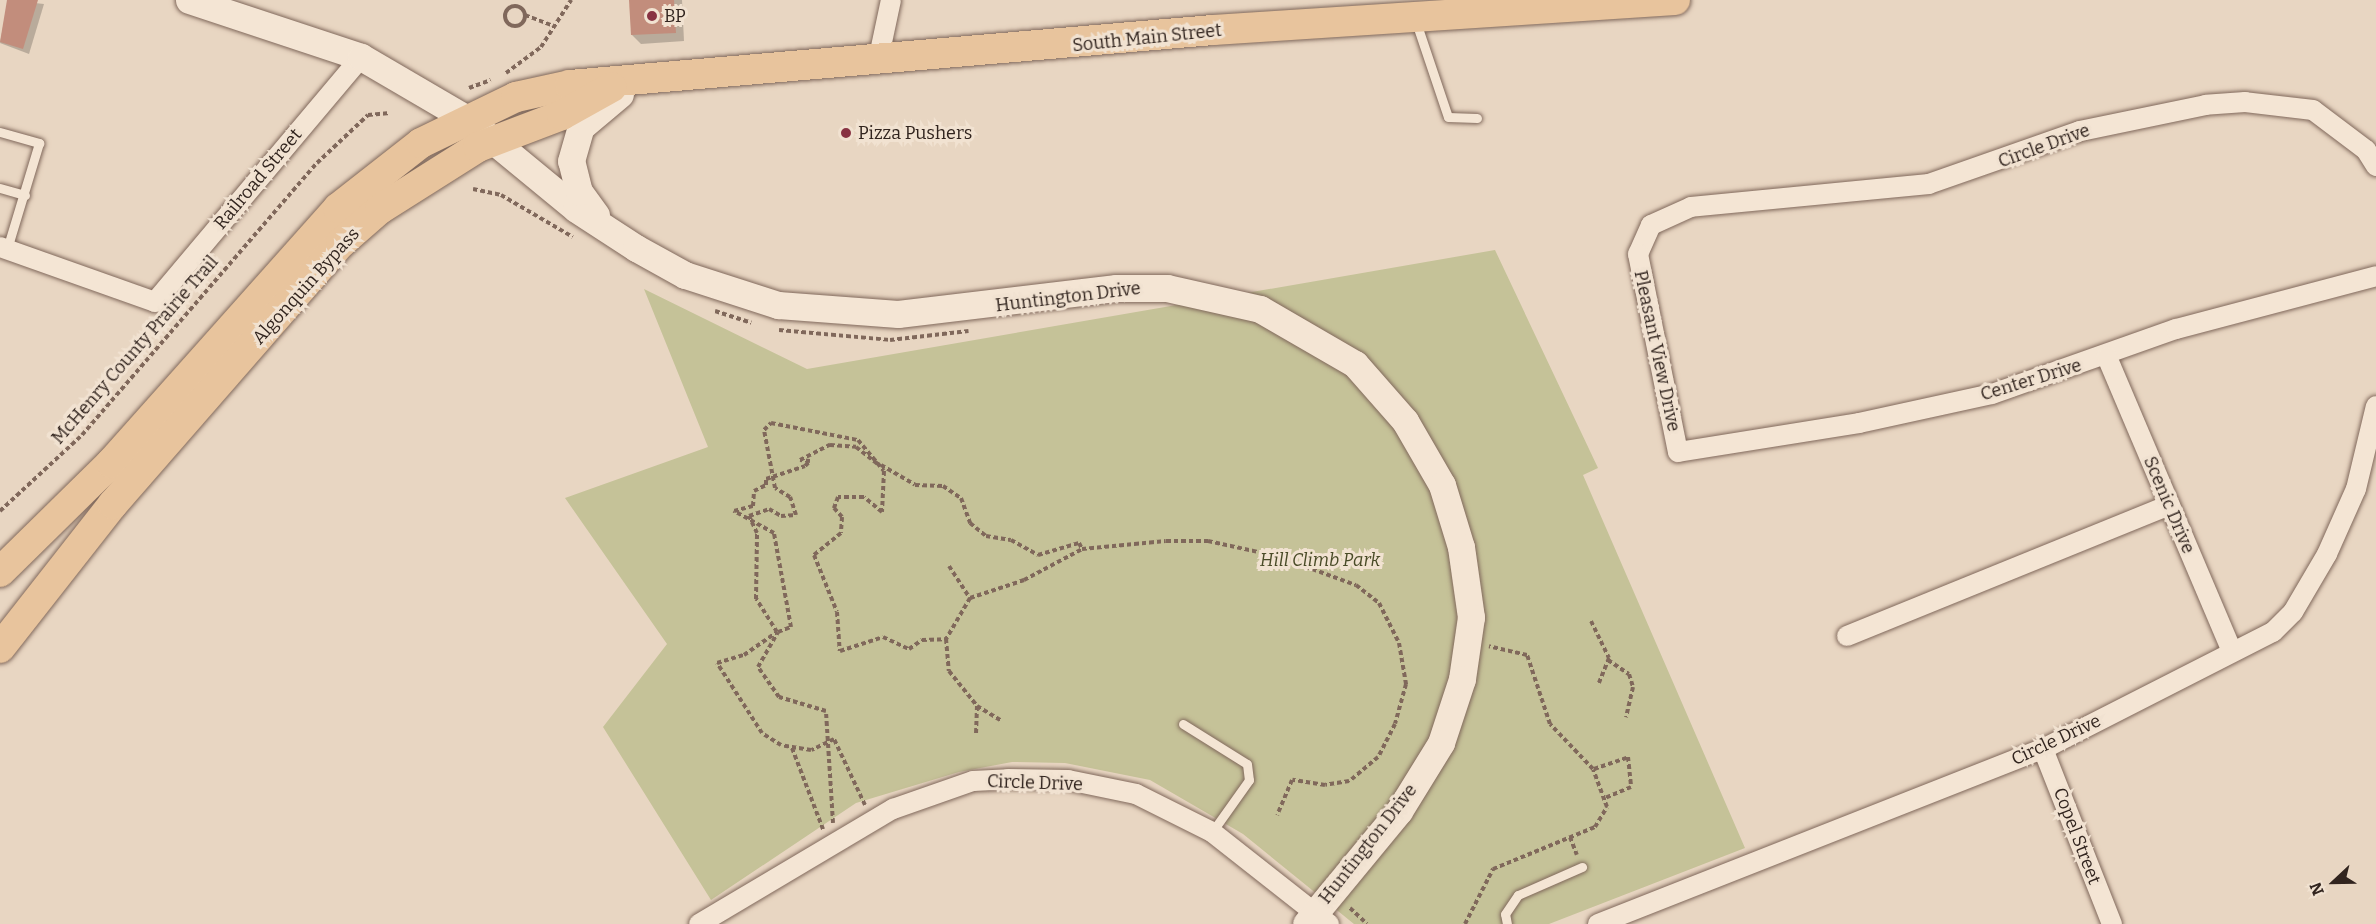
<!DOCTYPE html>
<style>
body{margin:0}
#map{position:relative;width:2376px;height:924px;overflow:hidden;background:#e8d6c2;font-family:Bitter,serif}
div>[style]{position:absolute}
.green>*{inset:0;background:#c5c298}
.shadow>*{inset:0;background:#0003}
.building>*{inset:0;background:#c28d7c}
.path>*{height:4px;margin-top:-2px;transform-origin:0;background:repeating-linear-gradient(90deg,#80685b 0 4.5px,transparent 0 7.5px)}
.path>.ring{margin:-2px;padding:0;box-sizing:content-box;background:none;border:4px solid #80685b;border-radius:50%}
.roads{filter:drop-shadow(0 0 2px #80685b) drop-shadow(0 0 2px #80685b)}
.lane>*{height:9px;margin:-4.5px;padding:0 4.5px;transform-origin:4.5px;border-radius:4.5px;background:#f4e5d4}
.street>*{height:20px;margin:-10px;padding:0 10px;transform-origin:10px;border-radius:10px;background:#f4e5d4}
.secondary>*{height:27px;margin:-13.5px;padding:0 13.5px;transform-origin:13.5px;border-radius:13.5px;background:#f4e5d4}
.primary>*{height:30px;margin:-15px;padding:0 15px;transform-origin:15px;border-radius:15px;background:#e8c49d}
.dots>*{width:16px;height:16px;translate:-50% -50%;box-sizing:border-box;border:3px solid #f1e2d1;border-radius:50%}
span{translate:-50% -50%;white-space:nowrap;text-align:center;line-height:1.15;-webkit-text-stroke:6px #f1e2d1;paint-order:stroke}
.poi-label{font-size:18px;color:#31241e}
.left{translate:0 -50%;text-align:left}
.street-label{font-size:18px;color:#31241e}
.park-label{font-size:18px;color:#494b27;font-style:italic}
.north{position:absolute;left:2304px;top:852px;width:60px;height:60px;-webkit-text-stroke:4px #f1e2d1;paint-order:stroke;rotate:248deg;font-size:16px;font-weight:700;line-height:24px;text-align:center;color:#31241e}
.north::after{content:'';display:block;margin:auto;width:21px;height:27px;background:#31241e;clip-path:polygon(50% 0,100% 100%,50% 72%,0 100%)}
</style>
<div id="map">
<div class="green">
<i style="clip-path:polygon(1495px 250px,1598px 468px,1583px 475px,1745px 848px,1549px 924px,1354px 924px,1243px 834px,1150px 780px,1065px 763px,1012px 762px,959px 772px,856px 803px,711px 900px,603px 727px,667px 644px,565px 498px,708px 447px,644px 289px,807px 369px)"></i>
</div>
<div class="shadow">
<i style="clip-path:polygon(8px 0,44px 4px,29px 54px,0 43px)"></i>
<i style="clip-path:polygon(630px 0,682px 0,684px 41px,641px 44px,632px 35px)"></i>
</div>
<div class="building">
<i style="clip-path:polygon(7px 0,38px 0,23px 49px,0 42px)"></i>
<i style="clip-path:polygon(629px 0,674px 0,676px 33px,631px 35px)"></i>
</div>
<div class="path">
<i class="ring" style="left:505px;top:6px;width:16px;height:16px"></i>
<i style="left:525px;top:15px;width:30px;rotate:21deg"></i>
<i style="left:506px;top:73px;width:44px;rotate:-36.6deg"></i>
<i style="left:541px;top:47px;width:56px;rotate:-57.4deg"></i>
<i style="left:469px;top:88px;width:23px;rotate:-20deg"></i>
<i style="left:473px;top:189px;width:29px;rotate:12deg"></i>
<i style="left:501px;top:195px;width:83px;rotate:30.3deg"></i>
<i style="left:715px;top:311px;width:38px;rotate:18deg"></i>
<i style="left:779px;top:330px;width:111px;rotate:5.1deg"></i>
<i style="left:890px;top:340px;width:79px;rotate:-6.6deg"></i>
<i style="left:881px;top:465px;width:39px;rotate:30deg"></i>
<i style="left:915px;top:485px;width:28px;rotate:2deg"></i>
<i style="left:943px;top:486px;width:22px;rotate:34deg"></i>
<i style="left:961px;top:498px;width:27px;rotate:70deg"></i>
<i style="left:970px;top:523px;width:21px;rotate:39deg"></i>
<i style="left:986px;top:536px;width:25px;rotate:9deg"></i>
<i style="left:1011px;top:540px;width:31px;rotate:29deg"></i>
<i style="left:1038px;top:555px;width:43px;rotate:-16.3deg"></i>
<i style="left:1079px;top:543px;width:7px;rotate:63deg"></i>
<i style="left:0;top:511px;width:112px;rotate:-42.8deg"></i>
<i style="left:82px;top:435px;width:359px;rotate:-49.2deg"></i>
<i style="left:317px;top:163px;width:70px;rotate:-43.3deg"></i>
<i style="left:368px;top:115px;width:22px;rotate:-5deg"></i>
<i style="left:949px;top:566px;width:38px;rotate:57deg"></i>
<i style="left:970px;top:598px;width:48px;rotate:120.3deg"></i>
<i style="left:946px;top:639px;width:32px;rotate:85deg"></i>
<i style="left:949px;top:671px;width:45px;rotate:51.3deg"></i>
<i style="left:977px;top:706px;width:27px;rotate:92deg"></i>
<i style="left:970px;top:598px;width:57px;rotate:-18.4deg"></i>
<i style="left:1024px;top:580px;width:66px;rotate:-28.1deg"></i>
<i style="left:1082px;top:549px;width:84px;rotate:-5.4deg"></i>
<i style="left:1166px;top:541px;width:42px"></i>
<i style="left:1208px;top:541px;width:71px;rotate:12.3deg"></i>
<i style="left:1277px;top:556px;width:84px;rotate:20.2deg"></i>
<i style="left:1356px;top:585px;width:29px;rotate:38deg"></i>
<i style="left:1379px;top:603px;width:45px;rotate:63.4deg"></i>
<i style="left:1399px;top:643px;width:42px;rotate:80.3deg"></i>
<i style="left:1406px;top:684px;width:41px;rotate:105.4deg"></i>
<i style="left:1395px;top:724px;width:37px;rotate:117deg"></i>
<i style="left:1378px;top:757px;width:38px;rotate:140deg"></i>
<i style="left:1349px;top:781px;width:24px;rotate:171deg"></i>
<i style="left:1325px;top:785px;width:33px;rotate:-171deg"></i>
<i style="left:1292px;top:780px;width:38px;rotate:113deg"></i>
<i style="left:1591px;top:621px;width:41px;rotate:64.1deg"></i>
<i style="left:1609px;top:658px;width:27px;rotate:112deg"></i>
<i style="left:1608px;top:660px;width:25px;rotate:34deg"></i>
<i style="left:1629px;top:674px;width:14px;rotate:73deg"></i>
<i style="left:1633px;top:687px;width:31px;rotate:103deg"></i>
<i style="left:977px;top:706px;width:29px;rotate:31deg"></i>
<i style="left:792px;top:748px;width:87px;rotate:69.1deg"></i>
<i style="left:1594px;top:769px;width:36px;rotate:-19deg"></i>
<i style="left:1628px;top:757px;width:30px;rotate:84deg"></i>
<i style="left:1631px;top:787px;width:28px;rotate:157deg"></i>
<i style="left:865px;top:805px;width:73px;rotate:-115.2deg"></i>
<i style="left:834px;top:739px;width:25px;rotate:154deg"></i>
<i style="left:811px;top:750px;width:30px;rotate:-171deg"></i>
<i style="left:781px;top:745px;width:22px;rotate:-148deg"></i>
<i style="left:762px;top:733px;width:83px;rotate:-122.7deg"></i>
<i style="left:717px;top:663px;width:28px;rotate:-17deg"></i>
<i style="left:744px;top:655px;width:40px;rotate:-34.9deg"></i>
<i style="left:777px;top:632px;width:39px;rotate:-122deg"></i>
<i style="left:756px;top:599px;width:66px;rotate:-89.1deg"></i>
<i style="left:757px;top:533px;width:19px;rotate:-115deg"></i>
<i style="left:749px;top:516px;width:21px;rotate:-19deg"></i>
<i style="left:769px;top:509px;width:14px;rotate:30deg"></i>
<i style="left:781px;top:516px;width:15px;rotate:-4deg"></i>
<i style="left:796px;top:515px;width:19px;rotate:-108deg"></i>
<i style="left:790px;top:497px;width:17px;rotate:-149deg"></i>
<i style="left:775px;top:488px;width:59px;rotate:-100.7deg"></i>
<i style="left:764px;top:430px;width:10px;rotate:-45deg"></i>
<i style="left:771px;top:423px;width:89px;rotate:11.1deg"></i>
<i style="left:858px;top:440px;width:40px;rotate:50deg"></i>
<i style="left:884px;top:471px;width:41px;rotate:92.8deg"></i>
<i style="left:882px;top:512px;width:23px;rotate:-140deg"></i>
<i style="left:864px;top:497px;width:26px;rotate:180deg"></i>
<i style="left:838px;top:497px;width:12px;rotate:110deg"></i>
<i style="left:834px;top:508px;width:12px;rotate:48deg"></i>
<i style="left:842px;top:517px;width:16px;rotate:94deg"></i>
<i style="left:841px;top:533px;width:35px;rotate:141deg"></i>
<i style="left:814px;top:555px;width:61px;rotate:68deg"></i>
<i style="left:837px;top:612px;width:39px;rotate:86deg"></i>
<i style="left:840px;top:651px;width:45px;rotate:-18deg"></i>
<i style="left:883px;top:637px;width:29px;rotate:25deg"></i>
<i style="left:909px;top:649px;width:16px;rotate:-35deg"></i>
<i style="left:922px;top:640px;width:24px;rotate:-2deg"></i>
<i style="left:833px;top:823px;width:112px;rotate:-93.6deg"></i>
<i style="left:826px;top:711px;width:49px;rotate:-163.4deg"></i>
<i style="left:779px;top:697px;width:37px;rotate:-125deg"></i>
<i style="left:758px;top:667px;width:40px;rotate:-60.3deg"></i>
<i style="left:778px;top:632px;width:14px;rotate:-21deg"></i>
<i style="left:791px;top:627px;width:96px;rotate:-100.3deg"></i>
<i style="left:774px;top:533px;width:46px;rotate:-151.2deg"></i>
<i style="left:734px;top:511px;width:20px;rotate:-15deg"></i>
<i style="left:753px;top:506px;width:15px;rotate:-86deg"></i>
<i style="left:754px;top:491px;width:13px;rotate:-27deg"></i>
<i style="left:766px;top:485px;width:6px;rotate:-90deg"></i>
<i style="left:766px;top:479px;width:41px;rotate:-18.4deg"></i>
<i style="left:805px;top:466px;width:7px;rotate:-45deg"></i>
<i style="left:810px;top:461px;width:10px;rotate:-174deg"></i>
<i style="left:800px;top:460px;width:34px;rotate:-27deg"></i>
<i style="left:830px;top:445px;width:26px;rotate:4deg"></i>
<i style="left:856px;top:447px;width:29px;rotate:38deg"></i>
<i style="left:1570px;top:837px;width:19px;rotate:69deg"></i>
<i style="left:1350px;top:908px;width:23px;rotate:43deg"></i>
<i style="left:1465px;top:924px;width:62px;rotate:-63deg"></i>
<i style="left:1493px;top:869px;width:110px;rotate:-22.4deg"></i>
<i style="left:1595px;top:827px;width:23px;rotate:-59deg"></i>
<i style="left:1607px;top:807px;width:40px;rotate:-110.2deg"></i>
<i style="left:1593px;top:769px;width:62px;rotate:-133.7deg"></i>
<i style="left:1550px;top:724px;width:73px;rotate:-108.4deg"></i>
<i style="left:1527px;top:655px;width:39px;rotate:-167deg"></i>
</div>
<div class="roads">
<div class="lane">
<i style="left:1416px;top:22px;width:100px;rotate:71.4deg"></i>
<i style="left:1448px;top:117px;width:29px;rotate:2deg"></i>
<i style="left:0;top:132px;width:41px;rotate:15.8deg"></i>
<i style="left:39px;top:143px;width:111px;rotate:106.8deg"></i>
<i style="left:0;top:188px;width:26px;rotate:16deg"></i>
<i style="left:1183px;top:724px;width:75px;rotate:32deg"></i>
<i style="left:1247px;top:764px;width:16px;rotate:83deg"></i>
<i style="left:1249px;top:780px;width:64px;rotate:125.4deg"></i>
<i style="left:1507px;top:924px;width:10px;rotate:-101deg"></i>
<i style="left:1505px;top:914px;width:23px;rotate:-56deg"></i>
<i style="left:1518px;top:895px;width:70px;rotate:-23.6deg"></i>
</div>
<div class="street">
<i style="left:878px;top:61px;width:62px;rotate:-78deg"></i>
<i style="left:2376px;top:166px;width:19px;rotate:-122deg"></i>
<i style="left:2366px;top:150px;width:66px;rotate:-143deg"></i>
<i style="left:2313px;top:110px;width:68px;rotate:-173.3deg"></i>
<i style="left:2245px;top:102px;width:39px;rotate:176deg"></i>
<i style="left:2206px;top:105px;width:129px;rotate:168.3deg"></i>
<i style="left:2080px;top:131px;width:160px;rotate:160.7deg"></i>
<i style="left:1929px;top:184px;width:239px;rotate:174.5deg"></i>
<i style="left:1691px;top:207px;width:44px;rotate:155.8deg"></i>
<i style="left:1651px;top:225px;width:32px;rotate:114deg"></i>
<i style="left:1638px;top:254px;width:202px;rotate:78.6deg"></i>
<i style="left:1678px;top:452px;width:183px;rotate:-9.1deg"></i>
<i style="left:1859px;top:423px;width:136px;rotate:-12.3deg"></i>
<i style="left:1992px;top:394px;width:195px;rotate:-19.5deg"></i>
<i style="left:2176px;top:329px;width:207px;rotate:-14.8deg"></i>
<i style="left:0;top:247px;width:164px;rotate:19.5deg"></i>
<i style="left:155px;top:302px;width:320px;rotate:-49.9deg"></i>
<i style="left:2107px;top:357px;width:320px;rotate:67deg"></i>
<i style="left:1847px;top:636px;width:348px;rotate:-22.1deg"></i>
<i style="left:2043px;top:749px;width:188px;rotate:68.5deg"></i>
<i style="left:699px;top:924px;width:226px;rotate:-30.7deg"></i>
<i style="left:893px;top:809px;width:85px;rotate:-19.3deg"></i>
<i style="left:973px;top:781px;width:35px;rotate:-3deg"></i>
<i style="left:1008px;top:779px;width:60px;rotate:1deg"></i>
<i style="left:1068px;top:780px;width:69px;rotate:11.6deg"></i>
<i style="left:1136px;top:794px;width:85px;rotate:26.6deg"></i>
<i style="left:1212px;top:832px;width:149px;rotate:38.2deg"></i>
<i style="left:1598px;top:924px;width:478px;rotate:-21.5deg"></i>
<i style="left:2043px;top:749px;width:258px;rotate:-27deg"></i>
<i style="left:2273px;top:632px;width:28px;rotate:-45deg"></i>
<i style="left:2293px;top:612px;width:67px;rotate:-59.6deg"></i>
<i style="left:2327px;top:554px;width:71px;rotate:-66deg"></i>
<i style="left:2356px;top:489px;width:85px;rotate:-76.5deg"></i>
</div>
<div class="secondary">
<i style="left:189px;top:0;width:181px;rotate:18.3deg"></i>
<i style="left:361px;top:57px;width:123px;rotate:30.3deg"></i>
<i style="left:467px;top:119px;width:141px;rotate:39.5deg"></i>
<i style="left:576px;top:209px;width:72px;rotate:33deg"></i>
<i style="left:636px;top:248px;width:56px;rotate:28.9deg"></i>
<i style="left:685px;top:275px;width:98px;rotate:17.9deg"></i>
<i style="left:778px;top:305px;width:120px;rotate:4.3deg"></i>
<i style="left:898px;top:314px;width:220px;rotate:-6.8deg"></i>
<i style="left:1116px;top:288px;width:51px"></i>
<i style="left:1167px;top:288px;width:95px;rotate:12.7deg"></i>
<i style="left:1260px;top:309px;width:110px;rotate:30.1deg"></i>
<i style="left:1355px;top:364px;width:76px;rotate:48.7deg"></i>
<i style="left:1405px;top:421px;width:74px;rotate:60deg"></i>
<i style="left:1442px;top:485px;width:65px;rotate:73deg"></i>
<i style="left:1461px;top:547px;width:71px;rotate:81.9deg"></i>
<i style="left:1471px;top:617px;width:63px;rotate:98.3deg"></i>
<i style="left:1462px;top:679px;width:67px;rotate:108.2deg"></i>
<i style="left:1441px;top:743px;width:80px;rotate:121.7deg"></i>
<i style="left:1399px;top:811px;width:146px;rotate:129.5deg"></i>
<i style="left:596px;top:215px;width:29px;rotate:-126deg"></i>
<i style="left:579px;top:192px;width:32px;rotate:-104deg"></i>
<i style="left:571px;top:161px;width:35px;rotate:-74deg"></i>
<i style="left:581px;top:127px;width:51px;rotate:-40.2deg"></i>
</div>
<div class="primary">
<i style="left:0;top:572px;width:156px;rotate:-44.5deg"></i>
<i style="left:111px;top:463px;width:341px;rotate:-48.3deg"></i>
<i style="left:338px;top:208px;width:105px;rotate:-38.1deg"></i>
<i style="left:421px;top:143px;width:106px;rotate:-25.8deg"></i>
<i style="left:516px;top:97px;width:55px;rotate:-12.5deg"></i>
<i style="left:570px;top:85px;width:645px;rotate:-4.89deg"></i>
<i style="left:1213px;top:30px;width:463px;rotate:-3.7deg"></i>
<i style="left:0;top:648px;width:183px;rotate:-51.9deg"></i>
<i style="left:113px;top:504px;width:347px;rotate:-48.9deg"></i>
<i style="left:341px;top:243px;width:52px;rotate:-41.1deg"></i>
<i style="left:380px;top:209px;width:116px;rotate:-32.3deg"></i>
<i style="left:478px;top:147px;width:90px;rotate:-20.9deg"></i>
<i style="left:562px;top:115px;width:57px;rotate:-29.2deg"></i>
</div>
</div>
<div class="dots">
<i style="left:652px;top:16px;background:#883242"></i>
<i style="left:846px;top:133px;background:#883242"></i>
</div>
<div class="poi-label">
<span class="left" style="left:664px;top:16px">BP</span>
<span class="left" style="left:858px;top:133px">Pizza Pushers</span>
</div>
<div class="street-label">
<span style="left:1147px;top:38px;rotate:-6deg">South Main Street</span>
<span style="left:2044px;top:146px;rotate:-20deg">Circle Drive</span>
<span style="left:258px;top:179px;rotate:-50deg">Railroad Street</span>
<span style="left:306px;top:286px;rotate:-48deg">Algonquin Bypass</span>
<span style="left:1068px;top:297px;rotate:-7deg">Huntington Drive</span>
<span style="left:135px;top:350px;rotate:-49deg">McHenry County Prairie Trail</span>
<span style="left:1657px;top:351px;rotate:78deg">Pleasant View Drive</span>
<span style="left:2031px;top:380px;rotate:-17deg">Center Drive</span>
<span style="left:2169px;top:505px;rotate:67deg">Scenic Drive</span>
<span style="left:2056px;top:740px;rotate:-25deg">Circle Drive</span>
<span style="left:1035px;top:783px;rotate:2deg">Circle Drive</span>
<span style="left:2077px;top:836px;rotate:69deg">Copel Street</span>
<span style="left:1368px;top:844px;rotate:-52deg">Huntington Drive</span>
</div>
<div class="park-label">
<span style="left:1320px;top:560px">Hill Climb Park</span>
</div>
<div class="north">N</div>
</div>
